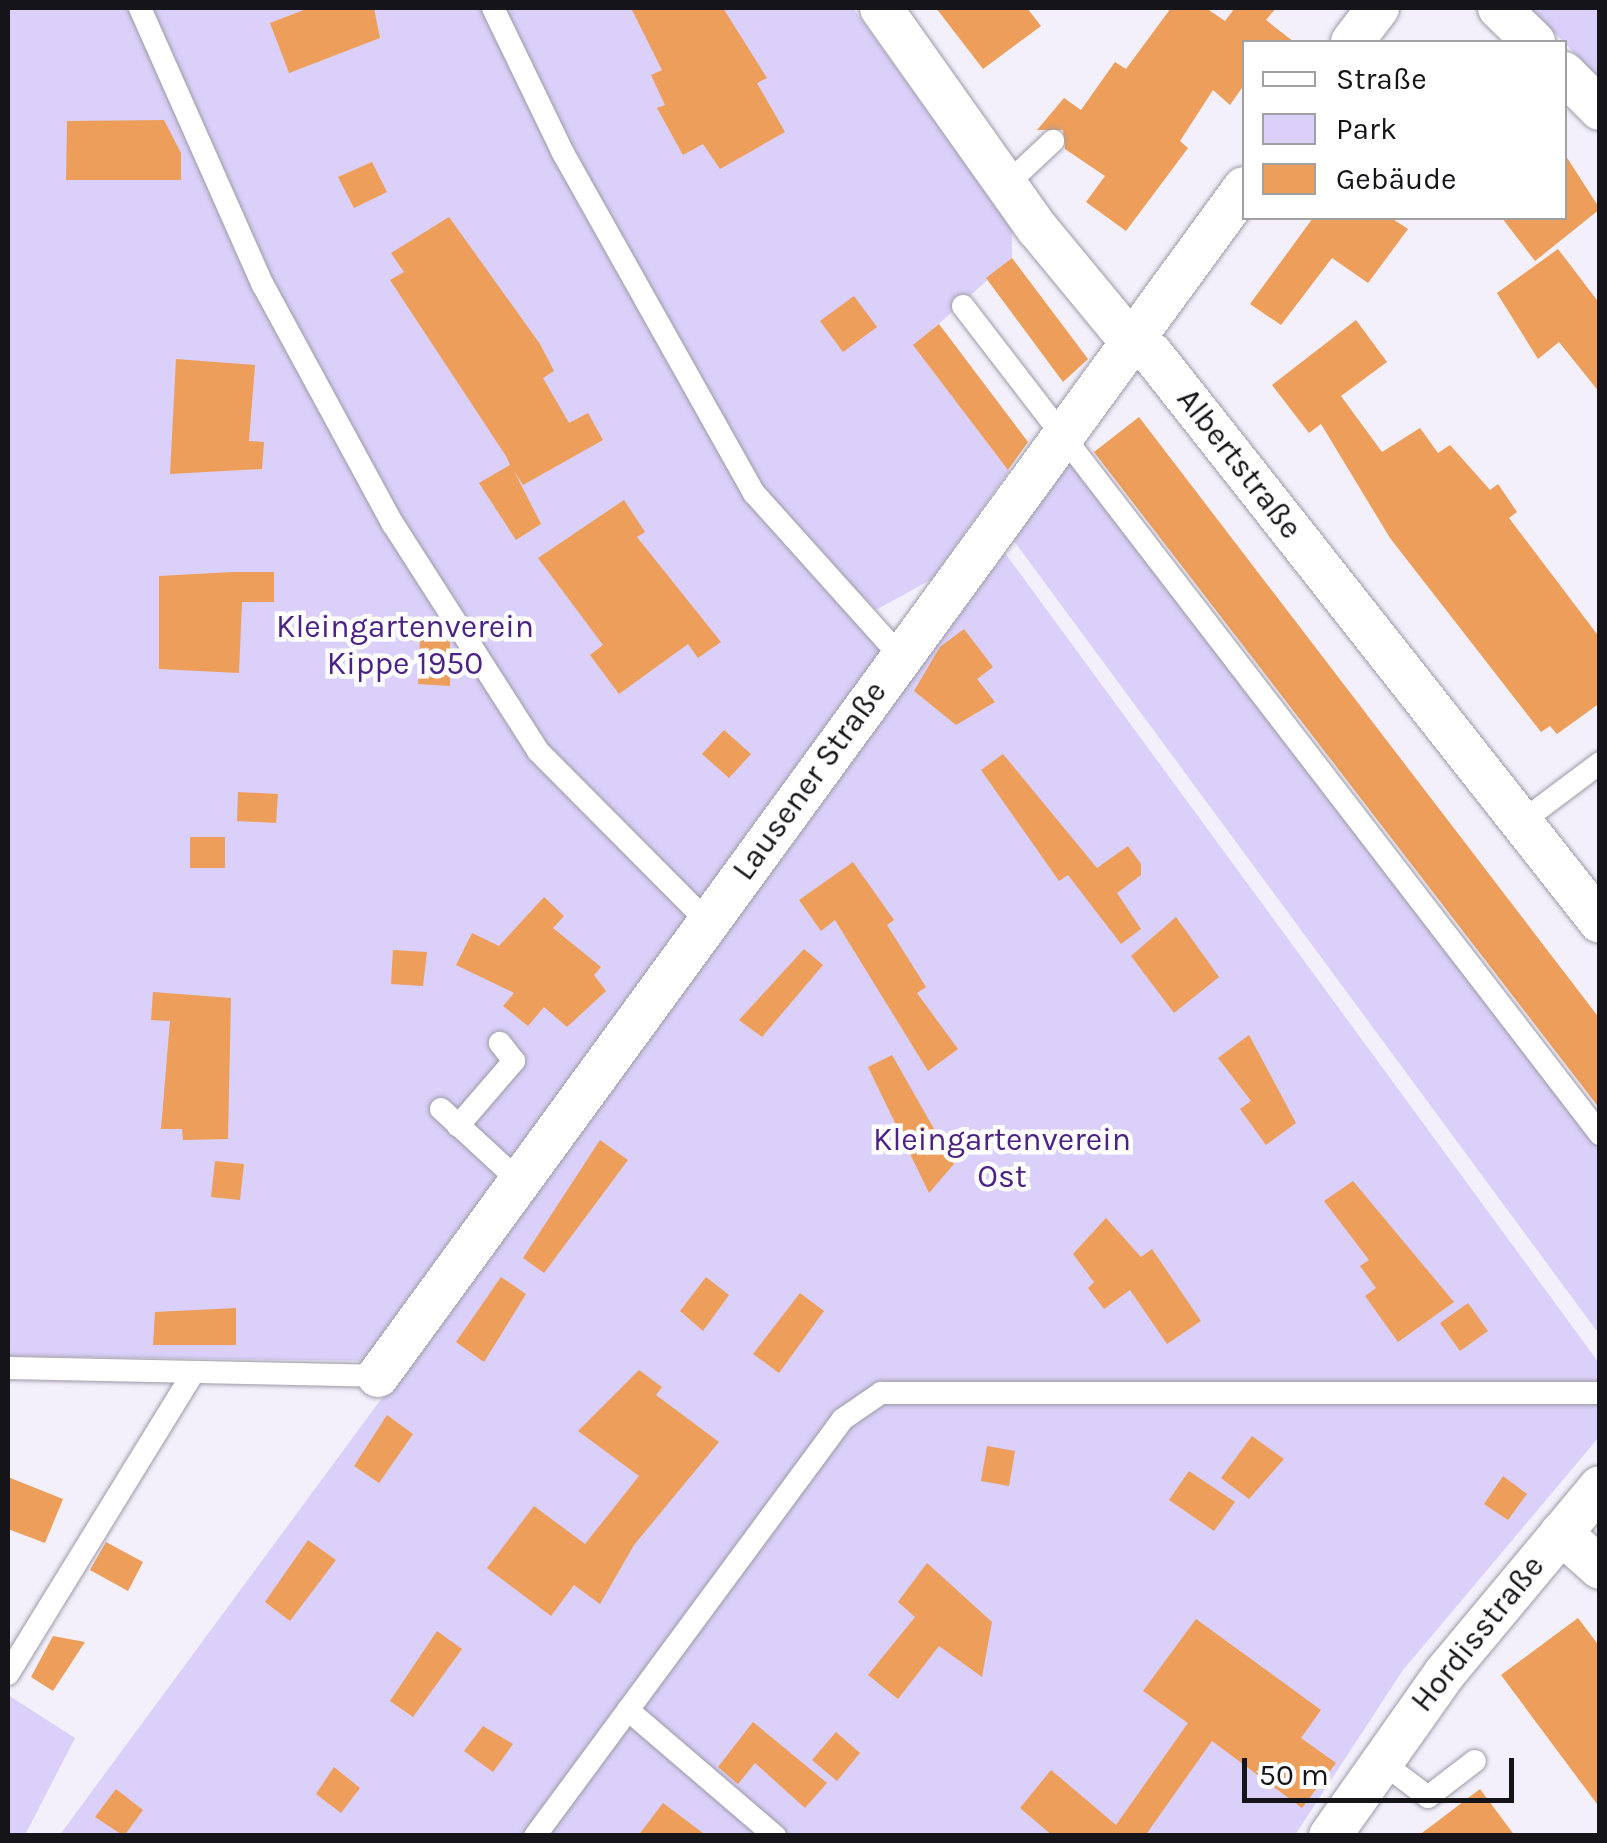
<!DOCTYPE html>
<meta charset="utf-8">
<style>
body{margin:0}
#map{position:relative;width:1607px;height:1843px;overflow:hidden;background:#f3f0fc;font-family:Karla,sans-serif}
div>[style]{position:absolute}
.green>*{inset:0;background:#dad0f9}
.building>*{inset:0;background:#ec9e5a}
.roads{filter:drop-shadow(0 0 2px #9d9aa6) drop-shadow(0 0 2px #9d9aa6)}
.service>*{height:22px;margin:-11px;padding:0 11px;transform-origin:11px;border-radius:11px;background:#fff}
.minor>*{height:42px;margin:-21px;padding:0 21px;transform-origin:21px;border-radius:21px;background:#fff}
span{translate:-50% -50%;white-space:nowrap;text-align:center;line-height:1.15;-webkit-text-stroke:9px #fff;paint-order:stroke}
.street-label{font-size:32px;color:#151418}
.park-label{font-size:32px;color:#4b2387}
.frame{position:absolute;inset:0;border:10px solid #151418;pointer-events:none}
.legend{position:absolute;left:1242px;top:40px;width:325px;height:180px;box-sizing:border-box;background:#fff;border:2px solid #a1a1a3;margin:0;padding:12px 18px;list-style:none;font-size:30px;color:#151418}
.legend li{display:flex;align-items:center;gap:20px;height:50px}
.legend b{width:50px;border:2px solid #a1a1a3}
.scale{position:absolute;left:1242px;top:1758px;width:272px;height:45px;box-sizing:border-box;border:5px solid #151418;border-top:0;padding-left:12px;font-size:30px;line-height:35px;white-space:nowrap;color:#151418;-webkit-text-stroke:8px #fff;paint-order:stroke}
</style>
<div id="map">
<div class="green">
<i style="clip-path:polygon(8px 8px,853px 8px,1012px 229px,1012px 258px,914px 346px,1009px 471px,932px 579px,876px 610px,852px 585px,894px 636px,372px 1361px,8px 1356px)"></i>
<i style="clip-path:polygon(1527px 8px,1599px 8px,1599px 80px,1564px 42px)"></i>
<i style="clip-path:polygon(1075px 451px,1599px 1134px,1599px 1334px,1014px 541px)"></i>
<i style="clip-path:polygon(1005px 553px,1599px 1363px,1599px 1437px,1403px 1670px,1295px 1835px,59px 1836px)"></i>
<i style="clip-path:polygon(8px 1695px,75px 1738px,25px 1835px,8px 1835px)"></i>
</div>
<div class="building">
<i style="clip-path:polygon(309px 8px,374px 8px,380px 38px,289px 73px,270px 23px)"></i>
<i style="clip-path:polygon(631px 8px,723px 8px,767px 78px,757px 83px,785px 132px,720px 169px,703px 144px,683px 155px,657px 108px,665px 105px,651px 75px,662px 70px)"></i>
<i style="clip-path:polygon(936px 8px,1027px 8px,1041px 26px,983px 69px)"></i>
<i style="clip-path:polygon(1171px 8px,1206px 8px,1225px 21px,1235px 8px,1276px 8px,1266px 20px,1294px 42px,1244px 42px,1244px 85px,1230px 105px,1213px 90px,1180px 141px,1188px 148px,1126px 231px,1086px 202px,1105px 176px,1065px 149px,1063px 130px,1037px 130px,1064px 98px,1081px 110px,1115px 62px,1126px 69px)"></i>
<i style="clip-path:polygon(164px 120px,181px 153px,181px 180px,66px 180px,67px 121px)"></i>
<i style="clip-path:polygon(1564px 153px,1600px 209px,1535px 261px,1502px 218px,1564px 218px)"></i>
<i style="clip-path:polygon(372px 162px,387px 192px,354px 208px,338px 177px)"></i>
<i style="clip-path:polygon(449px 217px,540px 344px,554px 371px,543px 378px,569px 423px,588px 413px,603px 440px,523px 485px,514px 471px,541px 524px,516px 540px,479px 483px,510px 465px,506px 456px,390px 280px,404px 272px,391px 253px)"></i>
<i style="clip-path:polygon(1313px 218px,1391px 218px,1408px 229px,1368px 283px,1332px 258px,1281px 325px,1250px 304px)"></i>
<i style="clip-path:polygon(1558px 249px,1600px 304px,1600px 393px,1559px 342px,1538px 359px,1497px 293px)"></i>
<i style="clip-path:polygon(1012px 258px,1088px 359px,1063px 382px,986px 278px)"></i>
<i style="clip-path:polygon(854px 296px,877px 327px,843px 352px,820px 321px)"></i>
<i style="clip-path:polygon(1356px 320px,1387px 362px,1341px 396px,1382px 452px,1420px 428px,1438px 453px,1450px 445px,1490px 490px,1498px 484px,1517px 512px,1509px 518px,1600px 638px,1600px 703px,1557px 734px,1550px 726px,1541px 732px,1390px 538px,1321px 424px,1309px 433px,1272px 385px)"></i>
<i style="clip-path:polygon(939px 324px,1028px 442px,1008px 470px,913px 345px)"></i>
<i style="clip-path:polygon(176px 359px,255px 365px,249px 441px,264px 442px,262px 469px,170px 474px)"></i>
<i style="clip-path:polygon(1139px 417px,1600px 1019px,1600px 1109px,1094px 452px)"></i>
<i style="clip-path:polygon(624px 500px,645px 532px,637px 537px,721px 642px,698px 658px,688px 644px,619px 694px,590px 655px,603px 645px,538px 558px)"></i>
<i style="clip-path:polygon(233px 572px,274px 572px,274px 602px,242px 602px,239px 673px,159px 669px,159px 576px)"></i>
<i style="clip-path:polygon(964px 629px,993px 667px,977px 679px,995px 702px,956px 725px,914px 691px,940px 647px)"></i>
<i style="clip-path:polygon(420px 640px,450px 641px,450px 686px,418px 684px)"></i>
<i style="clip-path:polygon(724px 730px,751px 754px,729px 778px,702px 754px)"></i>
<i style="clip-path:polygon(1003px 754px,1097px 868px,1128px 846px,1141px 864px,1141px 875px,1117px 893px,1141px 929px,1121px 944px,1068px 875px,1059px 881px,981px 770px)"></i>
<i style="clip-path:polygon(238px 792px,278px 794px,276px 823px,237px 821px)"></i>
<i style="clip-path:polygon(190px 837px,225px 837px,225px 868px,190px 868px)"></i>
<i style="clip-path:polygon(853px 862px,894px 920px,887px 925px,926px 987px,917px 993px,958px 1049px,928px 1071px,835px 920px,821px 931px,799px 900px)"></i>
<i style="clip-path:polygon(544px 897px,564px 916px,553px 928px,601px 967px,594px 975px,606px 991px,567px 1027px,544px 1007px,528px 1026px,503px 1006px,514px 993px,456px 965px,472px 933px,499px 946px)"></i>
<i style="clip-path:polygon(1176px 917px,1219px 977px,1174px 1013px,1131px 956px)"></i>
<i style="clip-path:polygon(804px 949px,823px 965px,762px 1037px,739px 1020px)"></i>
<i style="clip-path:polygon(393px 950px,427px 952px,423px 986px,391px 984px)"></i>
<i style="clip-path:polygon(153px 992px,231px 998px,228px 1139px,183px 1140px,182px 1129px,161px 1129px,170px 1021px,151px 1020px)"></i>
<i style="clip-path:polygon(1249px 1035px,1296px 1123px,1266px 1145px,1240px 1109px,1251px 1101px,1218px 1058px)"></i>
<i style="clip-path:polygon(892px 1055px,954px 1164px,929px 1193px,868px 1067px)"></i>
<i style="clip-path:polygon(600px 1140px,628px 1160px,544px 1273px,523px 1258px)"></i>
<i style="clip-path:polygon(215px 1161px,244px 1164px,240px 1200px,211px 1197px)"></i>
<i style="clip-path:polygon(1353px 1181px,1454px 1302px,1398px 1342px,1365px 1296px,1376px 1288px,1360px 1266px,1369px 1260px,1324px 1201px)"></i>
<i style="clip-path:polygon(1106px 1218px,1141px 1257px,1152px 1249px,1201px 1321px,1167px 1344px,1130px 1290px,1104px 1309px,1088px 1288px,1094px 1282px,1073px 1254px)"></i>
<i style="clip-path:polygon(501px 1277px,526px 1294px,484px 1362px,456px 1342px)"></i>
<i style="clip-path:polygon(706px 1277px,729px 1295px,703px 1331px,680px 1311px)"></i>
<i style="clip-path:polygon(800px 1293px,824px 1311px,779px 1373px,753px 1354px)"></i>
<i style="clip-path:polygon(1468px 1303px,1488px 1331px,1460px 1351px,1440px 1323px)"></i>
<i style="clip-path:polygon(236px 1308px,236px 1345px,153px 1345px,155px 1312px)"></i>
<i style="clip-path:polygon(639px 1370px,662px 1387px,656px 1395px,719px 1442px,634px 1545px,600px 1604px,574px 1585px,551px 1616px,487px 1568px,534px 1506px,585px 1544px,639px 1476px,578px 1431px)"></i>
<i style="clip-path:polygon(387px 1415px,413px 1434px,379px 1483px,354px 1466px)"></i>
<i style="clip-path:polygon(1252px 1436px,1284px 1459px,1249px 1499px,1221px 1478px)"></i>
<i style="clip-path:polygon(987px 1446px,1015px 1451px,1009px 1486px,981px 1481px)"></i>
<i style="clip-path:polygon(1189px 1471px,1235px 1502px,1214px 1531px,1169px 1500px)"></i>
<i style="clip-path:polygon(1503px 1476px,1527px 1494px,1508px 1520px,1484px 1504px)"></i>
<i style="clip-path:polygon(8px 1477px,63px 1499px,45px 1543px,8px 1529px)"></i>
<i style="clip-path:polygon(308px 1540px,336px 1560px,290px 1621px,265px 1602px)"></i>
<i style="clip-path:polygon(106px 1542px,143px 1562px,128px 1591px,90px 1570px)"></i>
<i style="clip-path:polygon(927px 1563px,992px 1622px,982px 1677px,939px 1646px,898px 1699px,868px 1675px,915px 1617px,898px 1602px)"></i>
<i style="clip-path:polygon(1578px 1618px,1600px 1647px,1600px 1808px,1501px 1675px)"></i>
<i style="clip-path:polygon(1196px 1619px,1321px 1710px,1301px 1738px,1336px 1763px,1302px 1808px,1212px 1741px,1145px 1836px,1053px 1836px,1020px 1808px,1051px 1770px,1116px 1825px,1188px 1723px,1143px 1691px)"></i>
<i style="clip-path:polygon(437px 1631px,462px 1649px,413px 1717px,390px 1701px)"></i>
<i style="clip-path:polygon(53px 1636px,85px 1642px,53px 1691px,31px 1677px)"></i>
<i style="clip-path:polygon(753px 1722px,827px 1783px,805px 1808px,755px 1763px,738px 1784px,718px 1767px)"></i>
<i style="clip-path:polygon(483px 1726px,513px 1744px,493px 1772px,464px 1751px)"></i>
<i style="clip-path:polygon(836px 1732px,860px 1753px,837px 1781px,812px 1760px)"></i>
<i style="clip-path:polygon(334px 1767px,360px 1788px,341px 1813px,316px 1794px)"></i>
<i style="clip-path:polygon(116px 1789px,143px 1810px,124px 1836px,95px 1817px)"></i>
<i style="clip-path:polygon(1480px 1789px,1515px 1836px,1418px 1836px)"></i>
<i style="clip-path:polygon(663px 1803px,707px 1836px,638px 1836px)"></i>
</div>
<div class="roads">
<div class="service">
<i style="left:140px;top:8px;width:303px;rotate:66.1deg"></i>
<i style="left:263px;top:285px;width:272px;rotate:61.5deg"></i>
<i style="left:393px;top:524px;width:269px;rotate:57.4deg"></i>
<i style="left:538px;top:751px;width:240px;rotate:45.2deg"></i>
<i style="left:493px;top:8px;width:161px;rotate:64.2deg"></i>
<i style="left:563px;top:153px;width:390px;rotate:60.7deg"></i>
<i style="left:754px;top:493px;width:219px;rotate:48.1deg"></i>
<i style="left:1005px;top:186px;width:66px;rotate:-43.2deg"></i>
<i style="left:963px;top:306px;width:1045px;rotate:52.43deg"></i>
<i style="left:1520px;top:823px;width:100px;rotate:-36.9deg"></i>
<i style="left:441px;top:1109px;width:105px;rotate:42.7deg"></i>
<i style="left:458px;top:1126px;width:86px;rotate:-49.3deg"></i>
<i style="left:514px;top:1061px;width:23px;rotate:-128deg"></i>
<i style="left:8px;top:1368px;width:370px;rotate:1.2deg"></i>
<i style="left:8px;top:1674px;width:353px;rotate:-58.4deg"></i>
<i style="left:628px;top:1710px;width:194px;rotate:40.6deg"></i>
<i style="left:1379px;top:1760px;width:61px;rotate:37.1deg"></i>
<i style="left:1428px;top:1797px;width:59px;rotate:-37.5deg"></i>
<i style="left:535px;top:1836px;width:518px;rotate:-53.55deg"></i>
<i style="left:843px;top:1419px;width:46px;rotate:-34.4deg"></i>
<i style="left:881px;top:1393px;width:719px"></i>
</div>
<div class="minor">
<i style="left:881px;top:8px;width:270px;rotate:54.7deg"></i>
<i style="left:1037px;top:228px;width:146px;rotate:50.5deg"></i>
<i style="left:1130px;top:341px;width:26px;rotate:31deg"></i>
<i style="left:1152px;top:354px;width:723px;rotate:51.74deg"></i>
<i style="left:1499px;top:8px;width:49px;rotate:44.2deg"></i>
<i style="left:1352px;top:42px;width:43px;rotate:-52.6deg"></i>
<i style="left:1564px;top:73px;width:51px;rotate:45deg"></i>
<i style="left:378px;top:1376px;width:1470px;rotate:-53.91deg"></i>
<i style="left:1561px;top:1533px;width:52px;rotate:41.9deg"></i>
<i style="left:1330px;top:1836px;width:199px;rotate:-54.8deg"></i>
<i style="left:1445px;top:1673px;width:242px;rotate:-50.2deg"></i>
</div>
</div>
<div class="street-label">
<span style="left:1239px;top:464px;rotate:52deg">Albertstraße</span>
<span style="left:810px;top:781px;rotate:-54deg">Lausener Straße</span>
<span style="left:1478px;top:1634px;rotate:-51deg">Hordisstraße</span>
</div>
<div class="park-label">
<span style="left:405px;top:646px">Kleingartenverein<br>Kippe 1950</span>
<span style="left:1002px;top:1159px">Kleingartenverein<br>Ost</span>
</div>
<div class="frame"></div>
<ul class="legend">
<li><b style="height:12px;background:#fff"></b>Straße</li>
<li><b style="height:28px;background:#dad0f9"></b>Park</li>
<li><b style="height:28px;background:#ec9e5a"></b>Gebäude</li>
</ul>
<div class="scale">50 m</div>
</div>
